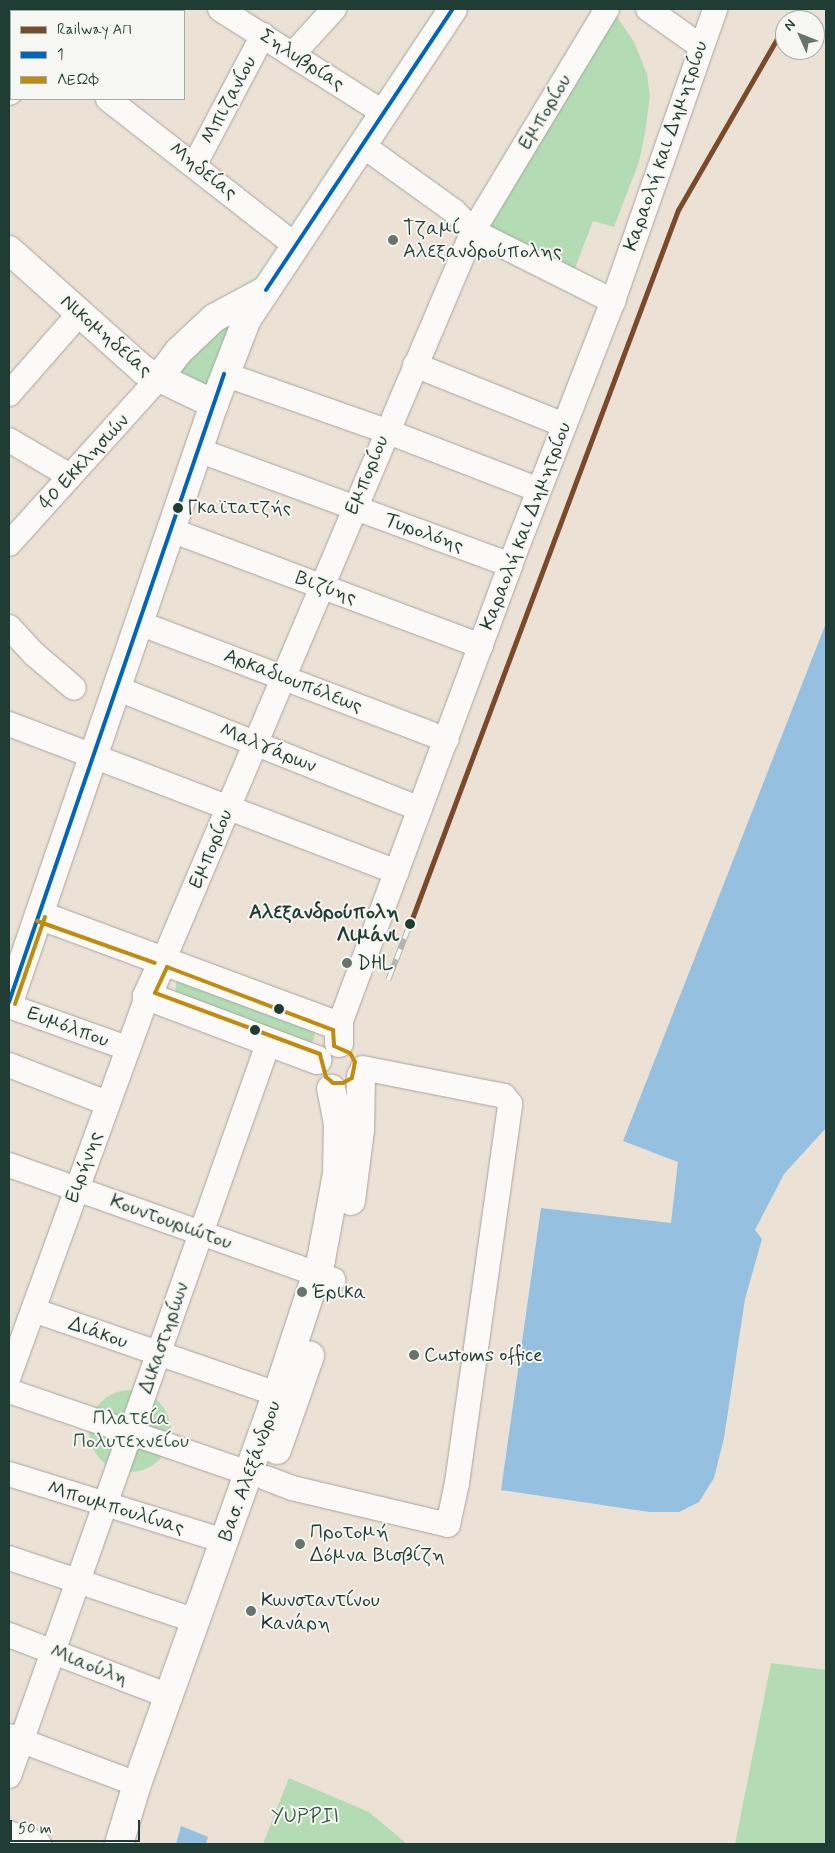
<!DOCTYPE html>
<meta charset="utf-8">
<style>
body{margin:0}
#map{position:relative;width:835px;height:1853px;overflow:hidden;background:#ece1d5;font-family:Mynerve,sans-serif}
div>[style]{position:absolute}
.green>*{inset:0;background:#b3dcb5}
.round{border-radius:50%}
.water>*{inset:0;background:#95c0e0}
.roads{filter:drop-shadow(0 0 1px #a7a49c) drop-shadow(0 0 1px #a7a49c)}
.minor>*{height:24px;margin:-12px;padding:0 12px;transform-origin:12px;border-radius:12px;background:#fcfaf9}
.major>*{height:28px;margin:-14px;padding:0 14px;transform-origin:14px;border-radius:14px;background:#fcfaf9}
.highway>*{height:28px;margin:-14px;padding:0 14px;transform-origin:14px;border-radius:14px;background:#fcfaf9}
.rail>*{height:5.5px;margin-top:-2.75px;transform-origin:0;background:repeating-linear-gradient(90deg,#f6f6f2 0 11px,#b3b5b2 0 22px);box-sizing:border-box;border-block:1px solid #b3b5b2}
.bus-1>*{height:4px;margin:-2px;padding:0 2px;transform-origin:2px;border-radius:2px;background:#0065bd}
.bus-2>*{height:4px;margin:-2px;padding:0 2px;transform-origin:2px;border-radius:2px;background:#c18c0d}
.rail-1>*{height:5px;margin:-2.5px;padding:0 2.5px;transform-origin:2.5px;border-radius:2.5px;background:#7a4b2a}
.dots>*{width:14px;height:14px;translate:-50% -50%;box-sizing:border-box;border:2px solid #f6f6f2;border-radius:50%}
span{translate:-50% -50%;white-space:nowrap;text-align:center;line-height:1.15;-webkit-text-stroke:4px #f6f6f2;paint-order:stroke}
.bus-label{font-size:19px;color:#1f3d34}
.left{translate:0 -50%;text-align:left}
.street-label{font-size:20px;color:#1f3d34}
.poi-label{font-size:20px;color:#1f3d34}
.stop-label{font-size:20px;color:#1f3d34;font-weight:700}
.right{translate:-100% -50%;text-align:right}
.park-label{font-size:20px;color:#335c48}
.frame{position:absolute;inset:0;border:10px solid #1f3d34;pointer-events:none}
.legend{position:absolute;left:10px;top:10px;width:175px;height:90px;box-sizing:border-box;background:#f6f6f2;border:1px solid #a0aca6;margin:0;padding:6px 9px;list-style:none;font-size:15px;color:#1f3d34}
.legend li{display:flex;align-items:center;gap:10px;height:25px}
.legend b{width:25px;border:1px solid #a0aca6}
.north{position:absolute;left:775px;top:10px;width:50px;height:50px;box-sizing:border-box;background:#f6f6f2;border:1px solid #a0aca6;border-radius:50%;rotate:314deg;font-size:14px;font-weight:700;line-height:20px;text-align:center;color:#1f3d34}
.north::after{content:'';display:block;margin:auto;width:18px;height:22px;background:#67766c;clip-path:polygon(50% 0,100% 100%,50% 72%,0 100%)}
.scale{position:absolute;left:10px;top:1820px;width:130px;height:22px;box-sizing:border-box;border:2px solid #1f3d34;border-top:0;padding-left:6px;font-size:15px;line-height:18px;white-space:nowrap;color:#1f3d34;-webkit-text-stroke:4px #f6f6f2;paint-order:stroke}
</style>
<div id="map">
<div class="green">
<i style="clip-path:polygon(615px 14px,634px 42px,647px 74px,650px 96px,645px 133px,639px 162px,614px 227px,593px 221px,574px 271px,487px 227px)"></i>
<i style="clip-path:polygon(252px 303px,209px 394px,170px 375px)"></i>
<i style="clip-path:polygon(177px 978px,315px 1030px,314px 1039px,311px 1044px,175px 993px)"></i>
<i class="round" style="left:89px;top:1390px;width:82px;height:82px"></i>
<i style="clip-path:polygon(771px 1663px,826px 1670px,826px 1844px,735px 1844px)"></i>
<i style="clip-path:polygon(289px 1778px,369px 1812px,407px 1844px,263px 1844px)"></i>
</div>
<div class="water">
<i style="clip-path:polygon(826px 623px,826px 1128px,784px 1174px,755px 1230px,762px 1239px,745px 1299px,724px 1438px,714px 1478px,699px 1502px,679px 1512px,649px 1512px,501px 1490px,541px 1208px,671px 1223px,678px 1162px,623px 1141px)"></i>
<i style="clip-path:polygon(181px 1826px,208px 1837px,206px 1844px,176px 1844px)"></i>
</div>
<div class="roads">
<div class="minor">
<i style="left:220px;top:9px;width:194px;rotate:32.4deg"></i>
<i style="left:648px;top:9px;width:64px;rotate:35.4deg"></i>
<i style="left:9px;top:24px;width:3px;rotate:45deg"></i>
<i style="left:293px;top:54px;width:61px;rotate:-47.7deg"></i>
<i style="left:108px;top:99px;width:237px;rotate:38deg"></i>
<i style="left:362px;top:145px;width:113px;rotate:35.7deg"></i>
<i style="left:454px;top:211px;width:28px;rotate:46deg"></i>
<i style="left:473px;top:231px;width:157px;rotate:26.6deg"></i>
<i style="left:195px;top:164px;width:146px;rotate:-62.2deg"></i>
<i style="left:415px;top:365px;width:161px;rotate:21.9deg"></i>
<i style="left:224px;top:374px;width:172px;rotate:19.4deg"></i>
<i style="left:386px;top:431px;width:164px;rotate:21.1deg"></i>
<i style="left:9px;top:394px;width:106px;rotate:-48.8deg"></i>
<i style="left:9px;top:440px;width:71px;rotate:30.5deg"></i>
<i style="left:198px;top:450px;width:333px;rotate:20.2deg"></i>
<i style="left:171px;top:530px;width:331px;rotate:20.5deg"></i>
<i style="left:9px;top:544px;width:221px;rotate:-47.9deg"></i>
<i style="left:139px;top:623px;width:329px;rotate:20.8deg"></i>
<i style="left:9px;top:627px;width:37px;rotate:47deg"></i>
<i style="left:34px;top:654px;width:52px;rotate:40.4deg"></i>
<i style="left:116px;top:688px;width:327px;rotate:21.7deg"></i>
<i style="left:9px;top:724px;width:415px;rotate:20.9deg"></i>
<i style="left:164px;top:959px;width:791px;rotate:-67deg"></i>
<i style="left:473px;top:231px;width:259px;rotate:-58.9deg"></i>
<i style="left:9px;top:1006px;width:125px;rotate:19.6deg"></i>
<i style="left:339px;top:1026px;width:492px;rotate:-69.6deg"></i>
<i style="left:510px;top:565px;width:283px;rotate:-68.7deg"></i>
<i style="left:613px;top:301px;width:309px;rotate:-70.7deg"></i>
<i style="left:9px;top:1065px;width:105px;rotate:21.2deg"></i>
<i style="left:9px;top:1165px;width:344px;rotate:19.5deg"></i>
<i style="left:33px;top:1310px;width:258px;rotate:19deg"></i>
<i style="left:9px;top:1376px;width:404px;rotate:-70deg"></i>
<i style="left:9px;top:1391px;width:254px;rotate:18.9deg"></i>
<i style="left:9px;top:1474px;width:225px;rotate:17.3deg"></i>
<i style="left:266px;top:1478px;width:28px;rotate:21deg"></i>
<i style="left:292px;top:1488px;width:160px;rotate:13.3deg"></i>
<i style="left:448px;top:1525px;width:43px;rotate:-77.9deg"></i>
<i style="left:457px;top:1483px;width:383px;rotate:-82deg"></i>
<i style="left:510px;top:1104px;width:10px;rotate:-127deg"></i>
<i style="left:504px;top:1096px;width:144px;rotate:-168.8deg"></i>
<i style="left:9px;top:1558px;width:197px;rotate:18.6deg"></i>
<i style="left:9px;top:1635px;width:171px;rotate:20.9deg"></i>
<i style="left:9px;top:1736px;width:137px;rotate:20.6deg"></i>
<i style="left:9px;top:1776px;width:780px;rotate:-70.52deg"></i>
<i style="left:9px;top:1833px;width:32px;rotate:20deg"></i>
</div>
<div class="major">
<i style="left:57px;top:11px;width:2px;rotate:-63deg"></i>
<i style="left:9px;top:91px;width:4px;rotate:-63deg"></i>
<i style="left:9px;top:250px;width:180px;rotate:41.8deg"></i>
<i style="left:143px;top:370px;width:79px;rotate:25.6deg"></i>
<i style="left:214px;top:404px;width:632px;rotate:108.92deg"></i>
<i style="left:157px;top:380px;width:36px;rotate:-53deg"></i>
<i style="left:179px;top:351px;width:48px;rotate:-43.3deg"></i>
<i style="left:214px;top:318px;width:59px;rotate:-28.3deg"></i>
<i style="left:39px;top:915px;width:320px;rotate:20.3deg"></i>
<i style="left:339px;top:1026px;width:17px;rotate:90deg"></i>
<i style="left:164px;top:959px;width:41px;rotate:114.7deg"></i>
<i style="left:147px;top:996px;width:182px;rotate:20.6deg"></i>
<i style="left:351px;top:1201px;width:72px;rotate:-82.8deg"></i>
<i style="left:360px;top:1130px;width:54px;rotate:-88.9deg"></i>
<i style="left:277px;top:1450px;width:100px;rotate:-70.7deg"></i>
<i style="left:119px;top:1844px;width:63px;rotate:-73.3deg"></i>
<i style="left:137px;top:1784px;width:414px;rotate:-70.3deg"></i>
<i style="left:277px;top:1394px;width:141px;rotate:-71.8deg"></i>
<i style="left:321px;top:1260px;width:87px;rotate:-79.5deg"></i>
<i style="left:337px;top:1174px;width:50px;rotate:-88.9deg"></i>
<i style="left:338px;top:1124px;width:36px;rotate:-101deg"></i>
</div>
<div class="highway">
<i style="left:214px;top:404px;width:91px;rotate:-68.8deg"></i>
<i style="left:247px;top:319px;width:372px;rotate:-56.4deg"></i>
</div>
</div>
<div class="rail">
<i style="left:388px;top:980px;width:60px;rotate:-68.6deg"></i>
</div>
<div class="bus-1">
<i style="left:266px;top:290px;width:338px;rotate:-56.4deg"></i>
<i style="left:9px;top:1002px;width:664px;rotate:-71.1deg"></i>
</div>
<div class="bus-2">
<i style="left:37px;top:921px;width:125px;rotate:19.6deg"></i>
<i style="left:167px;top:967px;width:178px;rotate:20.8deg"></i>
<i style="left:333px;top:1030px;width:16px;rotate:86deg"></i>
<i style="left:334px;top:1046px;width:17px;rotate:24deg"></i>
<i style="left:350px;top:1053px;width:10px;rotate:61deg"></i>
<i style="left:355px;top:1062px;width:16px;rotate:101deg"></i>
<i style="left:352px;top:1078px;width:10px;rotate:151deg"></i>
<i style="left:343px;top:1083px;width:10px;rotate:180deg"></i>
<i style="left:333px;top:1083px;width:9px;rotate:-139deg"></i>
<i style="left:326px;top:1077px;width:24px;rotate:-105deg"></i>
<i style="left:320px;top:1054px;width:176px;rotate:-159.7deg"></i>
<i style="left:155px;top:993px;width:29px;rotate:-65deg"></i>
<i style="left:15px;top:1004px;width:92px;rotate:-71deg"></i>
</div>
<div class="rail-1">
<i style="left:410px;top:924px;width:763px;rotate:-69.43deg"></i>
<i style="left:678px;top:210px;width:214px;rotate:-60deg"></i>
</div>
<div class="dots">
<i style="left:393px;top:240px;background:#67766c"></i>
<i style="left:178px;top:508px;background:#1f3d34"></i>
<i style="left:410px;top:924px;background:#1f3d34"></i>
<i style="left:347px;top:963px;background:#67766c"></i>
<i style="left:279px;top:1009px;background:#1f3d34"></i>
<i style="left:255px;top:1030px;background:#1f3d34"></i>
<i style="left:302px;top:1292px;background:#67766c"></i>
<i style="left:414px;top:1355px;background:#67766c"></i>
<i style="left:300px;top:1544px;background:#67766c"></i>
<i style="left:251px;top:1611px;background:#67766c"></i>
</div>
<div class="bus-label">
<span class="left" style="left:187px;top:508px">Γκαϊτατζής</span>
</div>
<div class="street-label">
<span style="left:302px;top:60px;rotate:33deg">Σηλυβρίας</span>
<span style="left:229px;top:100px;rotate:-62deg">Μπιζανίου</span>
<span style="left:545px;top:112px;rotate:-59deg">Εμπορίου</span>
<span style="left:666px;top:146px;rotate:-71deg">Καραολή και Δημητρίου</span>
<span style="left:203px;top:171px;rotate:38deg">Μηδείας</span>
<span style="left:106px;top:336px;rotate:41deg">Νικομηδείας</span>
<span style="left:84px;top:462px;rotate:-47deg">40 Εκκλησιών</span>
<span style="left:367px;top:475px;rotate:-67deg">Εμπορίου</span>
<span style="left:526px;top:526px;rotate:-69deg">Καραολή και Δημητρίου</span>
<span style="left:424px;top:533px;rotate:20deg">Τυρολόης</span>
<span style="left:326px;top:588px;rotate:20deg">Βιζύης</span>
<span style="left:293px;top:681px;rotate:21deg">Αρκαδιουπόλεως</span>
<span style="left:268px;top:748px;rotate:22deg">Μαλγάρων</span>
<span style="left:211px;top:849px;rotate:-67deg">Εμπορίου</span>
<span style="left:68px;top:1027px;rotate:20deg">Ευμόλπου</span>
<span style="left:84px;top:1167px;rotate:-70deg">Ειρήνης</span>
<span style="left:171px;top:1222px;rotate:20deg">Κουντουριώτου</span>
<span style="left:98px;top:1333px;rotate:19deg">Διάκου</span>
<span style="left:164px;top:1338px;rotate:-71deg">Δικαστηρίων</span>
<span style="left:250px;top:1471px;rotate:-70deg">Βασ. Αλεξάνδρου</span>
<span style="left:116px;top:1508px;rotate:17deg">Μπουμπουλίνας</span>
<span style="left:89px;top:1665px;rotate:21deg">Μιαούλη</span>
</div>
<div class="poi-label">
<span class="left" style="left:403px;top:240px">Tζαμί<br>Αλεξανδρούπολης</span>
<span class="left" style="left:357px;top:963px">DHL</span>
<span class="left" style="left:312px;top:1292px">Έρικα</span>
<span class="left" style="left:424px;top:1355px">Customs office</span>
<span class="left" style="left:310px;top:1544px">Προτομή<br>Δόμνα Βισβίζη</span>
<span class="left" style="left:261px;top:1612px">Κωνσταντίνου<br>Κανάρη</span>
</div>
<div class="stop-label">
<span class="right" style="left:399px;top:924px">Αλεξανδρούπολη<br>Λιμάνι</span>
</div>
<div class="park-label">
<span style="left:131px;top:1430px">Πλατεία<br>Πολυτεχνείου</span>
<span style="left:305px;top:1816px">YUPPII</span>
</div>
<div class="frame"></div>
<ul class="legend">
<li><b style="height:6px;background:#7a4b2a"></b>Railway ΑΠ</li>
<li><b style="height:6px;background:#0065bd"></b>1</li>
<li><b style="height:6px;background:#c18c0d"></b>ΛΕΩΦ</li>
</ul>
<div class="north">N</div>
<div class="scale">50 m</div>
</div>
